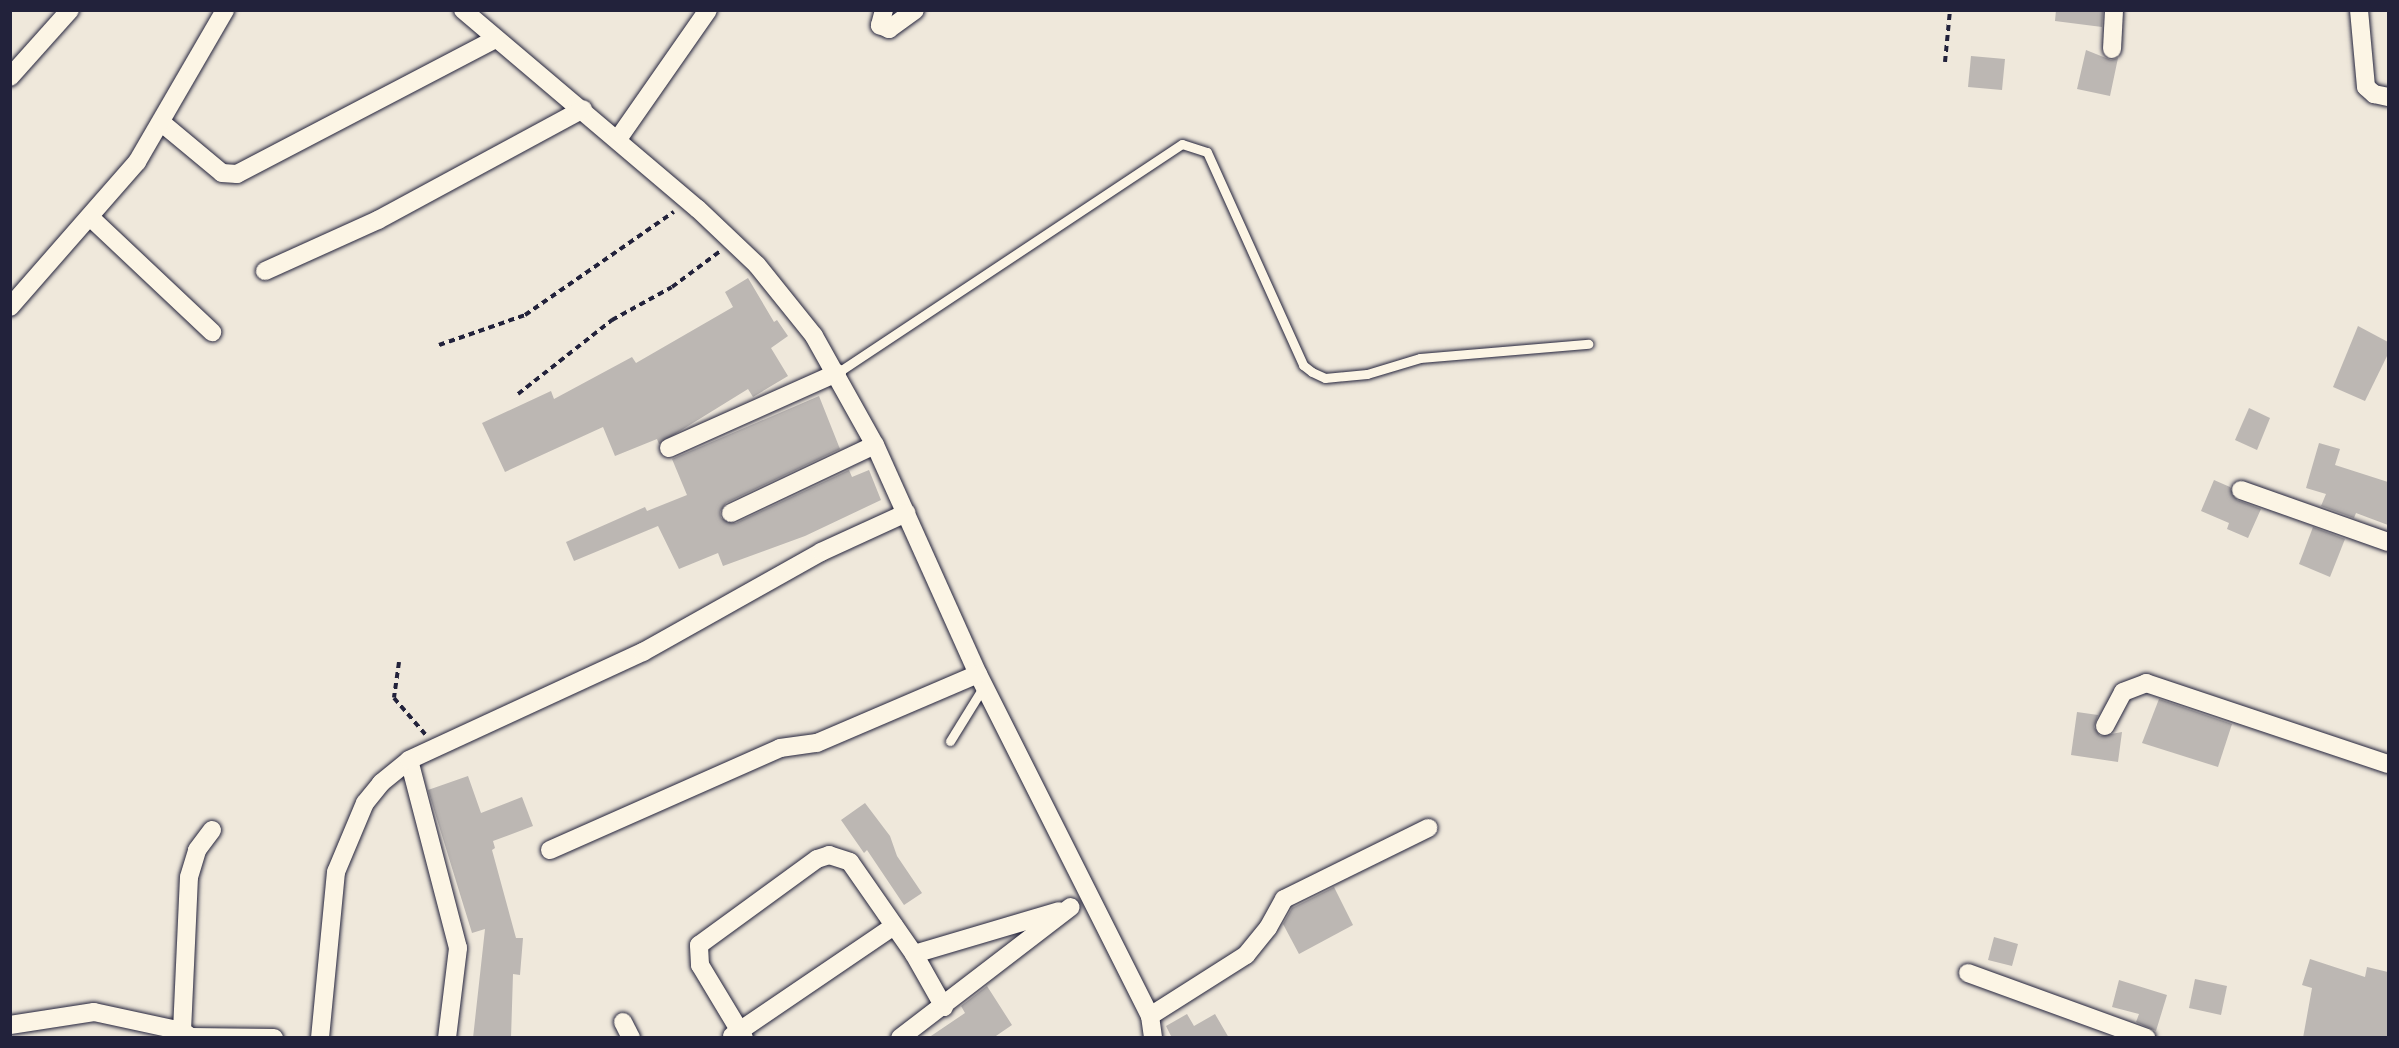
<!DOCTYPE html>
<style>
body{margin:0}
#map{position:relative;width:2399px;height:1048px;overflow:hidden;background:#efe8db;font-family:"Playpen Sans",sans-serif}
div>[style]{position:absolute}
.building>*{inset:0;background:#bcb7b3}
.path>*{height:4px;margin-top:-2px;transform-origin:0;background:repeating-linear-gradient(90deg,#22223b 0 6px,transparent 0 10.5px)}
.roads{filter:drop-shadow(0 0 2px #22223b) drop-shadow(0 0 2px #22223b)}
.service>*{height:9px;margin:-4.5px;padding:0 4.5px;transform-origin:4.5px;border-radius:4.5px;background:#fcf5e5}
.minor>*{height:18px;margin:-9px;padding:0 9px;transform-origin:9px;border-radius:9px;background:#fcf5e5}
span{translate:-50% -50%;white-space:nowrap;text-align:center;line-height:1.15;-webkit-text-stroke:4.5px #fcf5e5;paint-order:stroke}
.frame{position:absolute;inset:0;border:12px solid #22223b;pointer-events:none}
</style>
<div id="map">
<div class="building">
<i style="clip-path:polygon(2056px 10px,2103px 10px,2102px 27px,2055px 21px)"></i>
<i style="clip-path:polygon(2086px 50px,2111px 60px,2118px 58px,2110px 96px,2077px 89px)"></i>
<i style="clip-path:polygon(1971px 56px,2005px 59px,2002px 90px,1968px 87px)"></i>
<i style="clip-path:polygon(748px 278px,774px 322px,777px 320px,788px 336px,771px 348px,788px 376px,753px 397px,748px 389px,659px 444px,657px 439px,615px 456px,603px 427px,505px 472px,482px 423px,551px 391px,554px 399px,632px 357px,636px 363px,733px 307px,725px 292px)"></i>
<i style="clip-path:polygon(2358px 326px,2388px 342px,2388px 354px,2365px 401px,2333px 387px)"></i>
<i style="clip-path:polygon(819px 396px,840px 449px,726px 503px,720px 512px,721px 518px,736px 523px,849px 470px,852px 477px,869px 470px,881px 500px,805px 536px,723px 566px,718px 553px,679px 569px,658px 526px,574px 561px,566px 542px,645px 507px,647px 511px,687px 495px,672px 459px)"></i>
<i style="clip-path:polygon(2249px 408px,2270px 418px,2257px 450px,2235px 440px)"></i>
<i style="clip-path:polygon(2319px 443px,2340px 449px,2335px 465px,2388px 482px,2388px 525px,2356px 513px,2354px 518px,2321px 506px,2326px 494px,2306px 488px)"></i>
<i style="clip-path:polygon(2214px 480px,2230px 487px,2237px 500px,2261px 509px,2248px 538px,2227px 529px,2229px 523px,2201px 511px)"></i>
<i style="clip-path:polygon(2313px 527px,2345px 539px,2330px 577px,2299px 564px)"></i>
<i style="clip-path:polygon(2159px 699px,2232px 724px,2218px 767px,2142px 743px)"></i>
<i style="clip-path:polygon(2077px 712px,2098px 715px,2094px 727px,2100px 736px,2122px 732px,2118px 762px,2071px 755px)"></i>
<i style="clip-path:polygon(468px 776px,481px 813px,522px 797px,533px 826px,493px 841px,495px 848px,492px 850px,516px 938px,523px 938px,520px 975px,513px 974px,511px 1038px,473px 1038px,485px 929px,472px 933px,428px 790px)"></i>
<i style="clip-path:polygon(865px 803px,890px 836px,897px 856px,922px 893px,904px 905px,867px 850px,864px 853px,841px 820px)"></i>
<i style="clip-path:polygon(1334px 887px,1353px 925px,1299px 954px,1283px 924px,1292px 908px)"></i>
<i style="clip-path:polygon(1994px 937px,2018px 944px,2012px 966px,1988px 960px)"></i>
<i style="clip-path:polygon(2310px 959px,2365px 977px,2367px 967px,2388px 972px,2388px 1038px,2303px 1038px,2312px 988px,2302px 985px)"></i>
<i style="clip-path:polygon(2195px 979px,2227px 986px,2221px 1015px,2189px 1008px)"></i>
<i style="clip-path:polygon(2119px 980px,2167px 995px,2156px 1031px,2136px 1022px,2139px 1014px,2112px 1007px)"></i>
<i style="clip-path:polygon(987px 986px,1012px 1025px,993px 1038px,928px 1038px,965px 1013px,961px 1006px)"></i>
<i style="clip-path:polygon(1187px 1014px,1194px 1026px,1215px 1014px,1229px 1038px,1172px 1038px,1166px 1026px)"></i>
</div>
<div class="path">
<i style="left:1945px;top:62px;width:52px;rotate:-84.5deg"></i>
<i style="left:439px;top:345px;width:91px;rotate:-19.2deg"></i>
<i style="left:525px;top:315px;width:181px;rotate:-34.7deg"></i>
<i style="left:518px;top:394px;width:120px;rotate:-38.2deg"></i>
<i style="left:612px;top:320px;width:68px;rotate:-28.8deg"></i>
<i style="left:672px;top:287px;width:59px;rotate:-36.7deg"></i>
<i style="left:399px;top:662px;width:36px;rotate:98deg"></i>
<i style="left:394px;top:698px;width:48px;rotate:49.3deg"></i>
</div>
<div class="roads">
<div class="service">
<i style="left:837px;top:373px;width:414px;rotate:-33.6deg"></i>
<i style="left:1182px;top:144px;width:26px;rotate:18deg"></i>
<i style="left:1207px;top:152px;width:234px;rotate:65.7deg"></i>
<i style="left:1303px;top:365px;width:11px;rotate:38deg"></i>
<i style="left:1312px;top:372px;width:14px;rotate:25deg"></i>
<i style="left:1325px;top:378px;width:42px;rotate:-5.4deg"></i>
<i style="left:1367px;top:374px;width:55px;rotate:-16.8deg"></i>
<i style="left:1420px;top:358px;width:169px;rotate:-4.8deg"></i>
<i style="left:950px;top:741px;width:65px;rotate:-58.3deg"></i>
</div>
<div class="minor">
<i style="left:463px;top:10px;width:308px;rotate:40.3deg"></i>
<i style="left:698px;top:209px;width:81px;rotate:43.5deg"></i>
<i style="left:757px;top:265px;width:91px;rotate:51.2deg"></i>
<i style="left:814px;top:336px;width:125px;rotate:60.8deg"></i>
<i style="left:875px;top:445px;width:251px;rotate:65.8deg"></i>
<i style="left:978px;top:674px;width:383px;rotate:63.3deg"></i>
<i style="left:1150px;top:1016px;width:22px;rotate:82deg"></i>
<i style="left:884px;top:10px;width:16px;rotate:105deg"></i>
<i style="left:880px;top:25px;width:10px;rotate:24deg"></i>
<i style="left:889px;top:29px;width:32px;rotate:-36deg"></i>
<i style="left:2359px;top:10px;width:77px;rotate:84.8deg"></i>
<i style="left:2366px;top:87px;width:11px;rotate:41deg"></i>
<i style="left:2374px;top:94px;width:14px;rotate:12deg"></i>
<i style="left:2112px;top:49px;width:39px;rotate:-87deg"></i>
<i style="left:10px;top:77px;width:90px;rotate:-48.2deg"></i>
<i style="left:162px;top:123px;width:78px;rotate:39.8deg"></i>
<i style="left:222px;top:173px;width:15px;rotate:4deg"></i>
<i style="left:237px;top:174px;width:291px;rotate:-27.6deg"></i>
<i style="left:618px;top:139px;width:157px;rotate:-55.1deg"></i>
<i style="left:90px;top:217px;width:168px;rotate:43.3deg"></i>
<i style="left:265px;top:271px;width:124px;rotate:-24.3deg"></i>
<i style="left:378px;top:220px;width:233px;rotate:-28.4deg"></i>
<i style="left:10px;top:307px;width:193px;rotate:-48.8deg"></i>
<i style="left:137px;top:162px;width:176px;rotate:-59.9deg"></i>
<i style="left:669px;top:448px;width:184px;rotate:-24.1deg"></i>
<i style="left:2241px;top:490px;width:156px;rotate:19.5deg"></i>
<i style="left:731px;top:513px;width:159px;rotate:-25.3deg"></i>
<i style="left:2105px;top:726px;width:38px;rotate:-62deg"></i>
<i style="left:2123px;top:692px;width:25px;rotate:-21deg"></i>
<i style="left:2146px;top:683px;width:255px;rotate:18.5deg"></i>
<i style="left:550px;top:850px;width:252px;rotate:-23.9deg"></i>
<i style="left:780px;top:748px;width:37px;rotate:-8deg"></i>
<i style="left:817px;top:743px;width:175px;rotate:-23.2deg"></i>
<i style="left:914px;top:954px;width:151px;rotate:-16.5deg"></i>
<i style="left:1968px;top:973px;width:190px;rotate:20deg"></i>
<i style="left:1150px;top:1016px;width:114px;rotate:-32.4deg"></i>
<i style="left:1246px;top:955px;width:35px;rotate:-51deg"></i>
<i style="left:1268px;top:928px;width:33px;rotate:-61deg"></i>
<i style="left:1284px;top:899px;width:161px;rotate:-26.2deg"></i>
<i style="left:623px;top:1022px;width:18px;rotate:63deg"></i>
<i style="left:10px;top:1025px;width:85px;rotate:-8.8deg"></i>
<i style="left:94px;top:1012px;width:90px;rotate:12.2deg"></i>
<i style="left:182px;top:1031px;width:11px;rotate:34deg"></i>
<i style="left:191px;top:1037px;width:83px;rotate:0.7deg"></i>
<i style="left:182px;top:1031px;width:154px;rotate:-87.4deg"></i>
<i style="left:189px;top:877px;width:28px;rotate:-73deg"></i>
<i style="left:197px;top:850px;width:25px;rotate:-53deg"></i>
<i style="left:732px;top:1036px;width:196px;rotate:-34.2deg"></i>
<i style="left:320px;top:1038px;width:167px;rotate:-84.5deg"></i>
<i style="left:336px;top:872px;width:75px;rotate:-67.2deg"></i>
<i style="left:365px;top:803px;width:26px;rotate:-51deg"></i>
<i style="left:381px;top:783px;width:36px;rotate:-39deg"></i>
<i style="left:447px;top:1038px;width:91px;rotate:-83deg"></i>
<i style="left:458px;top:948px;width:194px;rotate:-104.6deg"></i>
<i style="left:409px;top:760px;width:258px;rotate:-24.8deg"></i>
<i style="left:643px;top:652px;width:204px;rotate:-29.3deg"></i>
<i style="left:821px;top:552px;width:94px;rotate:-24.6deg"></i>
<i style="left:744px;top:1038px;width:85px;rotate:-121.1deg"></i>
<i style="left:700px;top:965px;width:20px;rotate:-93deg"></i>
<i style="left:699px;top:945px;width:146px;rotate:-36.1deg"></i>
<i style="left:817px;top:859px;width:13px;rotate:-18deg"></i>
<i style="left:829px;top:855px;width:22px;rotate:18deg"></i>
<i style="left:850px;top:862px;width:112px;rotate:55.2deg"></i>
<i style="left:914px;top:954px;width:61px;rotate:60.5deg"></i>
<i style="left:900px;top:1038px;width:215px;rotate:-37.5deg"></i>
</div>
</div>
<div class="frame"></div>
</div>
